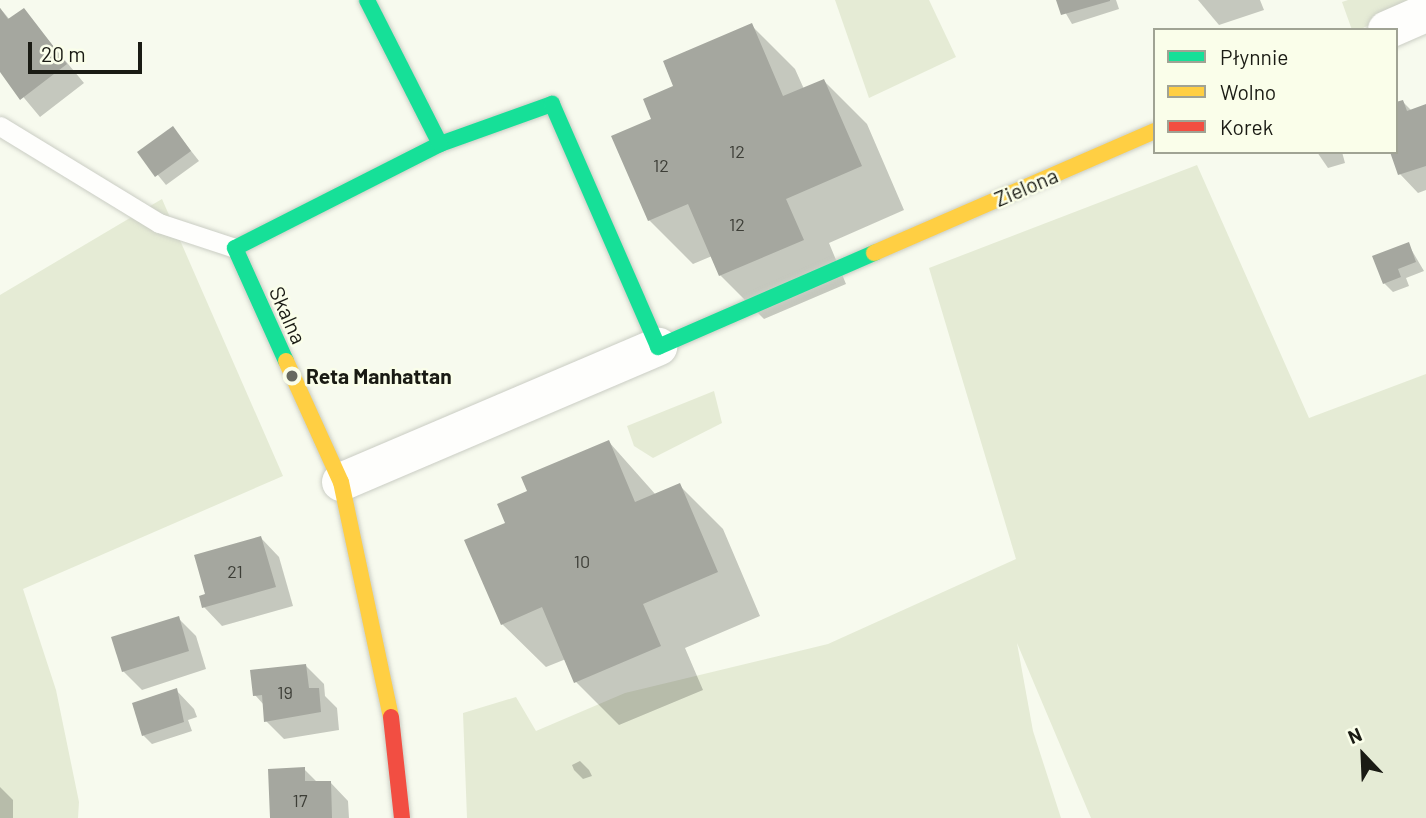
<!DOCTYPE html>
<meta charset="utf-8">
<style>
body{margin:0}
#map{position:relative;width:1426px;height:818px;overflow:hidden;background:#f7faee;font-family:Barlow,sans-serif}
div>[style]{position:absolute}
.green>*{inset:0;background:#e5ebd5}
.shadow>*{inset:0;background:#0003}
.building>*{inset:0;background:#a5a79f}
.roads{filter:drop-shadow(0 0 2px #cacdc4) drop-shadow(0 0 2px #cacdc4)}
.lane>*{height:19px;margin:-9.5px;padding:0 9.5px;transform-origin:9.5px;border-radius:9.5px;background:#fefefc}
.street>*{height:38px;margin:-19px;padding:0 19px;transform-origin:19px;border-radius:19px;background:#fefefc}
.fast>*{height:16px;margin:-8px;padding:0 8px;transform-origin:8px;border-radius:8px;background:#16e098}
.slow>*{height:16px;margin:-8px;padding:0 8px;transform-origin:8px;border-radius:8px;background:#ffcf43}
.jam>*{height:16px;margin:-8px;padding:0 8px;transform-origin:8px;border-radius:8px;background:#f24e42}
.dots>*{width:19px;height:19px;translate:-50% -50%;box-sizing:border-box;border:4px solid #fafeea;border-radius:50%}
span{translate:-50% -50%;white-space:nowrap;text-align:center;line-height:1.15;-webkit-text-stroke:5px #fafeea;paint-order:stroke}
.number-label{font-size:18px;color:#3d3e37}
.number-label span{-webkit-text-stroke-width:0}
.street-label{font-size:21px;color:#1a1b14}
.poi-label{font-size:21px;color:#1a1b14;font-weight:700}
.left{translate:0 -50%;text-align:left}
.legend{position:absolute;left:1153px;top:28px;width:245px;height:126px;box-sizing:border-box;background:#fafeea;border:2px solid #a0a394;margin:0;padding:9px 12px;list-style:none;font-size:21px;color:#1a1b14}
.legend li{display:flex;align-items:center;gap:14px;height:35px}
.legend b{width:35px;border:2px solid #a0a394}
.north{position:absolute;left:1328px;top:720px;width:70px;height:70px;-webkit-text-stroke:5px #fafeea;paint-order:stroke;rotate:337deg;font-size:19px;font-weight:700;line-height:28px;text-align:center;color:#1a1b14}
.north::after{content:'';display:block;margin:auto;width:24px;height:32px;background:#1a1b14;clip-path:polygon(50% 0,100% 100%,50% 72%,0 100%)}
.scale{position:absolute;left:28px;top:42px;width:114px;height:32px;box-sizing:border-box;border:4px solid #1a1b14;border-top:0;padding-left:9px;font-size:21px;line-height:24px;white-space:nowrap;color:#1a1b14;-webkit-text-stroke:5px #fafeea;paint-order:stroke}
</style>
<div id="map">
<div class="green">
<i style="clip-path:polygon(835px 0,929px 0,956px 57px,869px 98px)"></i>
<i style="clip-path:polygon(1348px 0,1420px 0,1359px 30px,1352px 30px,1342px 2px)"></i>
<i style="clip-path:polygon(1197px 165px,1309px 418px,1426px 374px,1426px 818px,1091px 818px,1017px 643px,1033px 731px,1061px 818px,467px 818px,463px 713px,516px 697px,536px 731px,625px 693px,828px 644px,1016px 559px,929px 268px)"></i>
<i style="clip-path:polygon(162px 199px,283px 476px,23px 589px,56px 690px,79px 802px,78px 818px,0 818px,0 295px)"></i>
<i style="clip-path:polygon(714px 391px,722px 423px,653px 458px,634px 446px,627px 426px)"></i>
</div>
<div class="shadow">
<i style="clip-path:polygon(1058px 0,1116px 0,1119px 9px,1072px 24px)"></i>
<i style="clip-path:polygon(1198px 0,1260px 0,1264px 10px,1219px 25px)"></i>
<i style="clip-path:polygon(0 8px,10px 20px,23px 10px,84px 83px,40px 117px,0 69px)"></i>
<i style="clip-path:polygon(752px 26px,795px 69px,804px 89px,824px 81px,867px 124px,904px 210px,829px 243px,846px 284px,764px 319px,720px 275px,712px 256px,693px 264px,649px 220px,653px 120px,675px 87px)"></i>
<i style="clip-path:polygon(1403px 102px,1412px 111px,1426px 106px,1426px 190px,1418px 193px,1400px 174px,1396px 152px)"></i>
<i style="clip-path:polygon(173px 128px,199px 161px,166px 185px,140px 153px)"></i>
<i style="clip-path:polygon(1317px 152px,1342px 152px,1345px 163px,1328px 168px)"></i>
<i style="clip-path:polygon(1408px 244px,1424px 271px,1406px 278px,1409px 286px,1393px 292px,1384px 283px)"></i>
<i style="clip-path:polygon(609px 442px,656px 495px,679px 485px,723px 529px,760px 616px,685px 648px,703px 690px,619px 725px,576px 682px,566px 659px,546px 667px,502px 624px,507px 524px,529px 492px)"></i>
<i style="clip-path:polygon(261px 538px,279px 557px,293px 606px,222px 626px,204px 607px,207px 595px)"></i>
<i style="clip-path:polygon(178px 618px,196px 636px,206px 669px,142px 690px,123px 671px)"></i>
<i style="clip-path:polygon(306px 666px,324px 684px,325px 696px,337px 708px,339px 730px,284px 739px,266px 721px,264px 705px,255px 695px)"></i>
<i style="clip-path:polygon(176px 690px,194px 709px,197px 717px,188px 720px,192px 731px,152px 744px,143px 735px)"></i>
<i style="clip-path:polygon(580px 761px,589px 770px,592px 776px,583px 779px,574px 770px,572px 765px)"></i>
<i style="clip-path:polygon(304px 769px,318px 783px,330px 782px,348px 801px,349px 818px,272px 818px)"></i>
<i style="clip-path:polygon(0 787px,13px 800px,13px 818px,0 818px)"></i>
</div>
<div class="building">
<i style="clip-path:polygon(1056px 0,1110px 0,1110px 1px,1061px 15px)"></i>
<i style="clip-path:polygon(0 8px,8px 19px,24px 8px,67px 64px,20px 100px,0 72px)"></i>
<i style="clip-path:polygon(752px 23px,783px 96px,824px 79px,862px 166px,786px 199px,804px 240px,719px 276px,688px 204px,648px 221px,611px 136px,651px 119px,643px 99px,673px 86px,663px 61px)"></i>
<i style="clip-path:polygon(1403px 100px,1407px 111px,1426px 104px,1426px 166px,1398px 175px,1390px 152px,1396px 152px,1396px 102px)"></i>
<i style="clip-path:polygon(173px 126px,191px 151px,155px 177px,137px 152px)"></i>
<i style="clip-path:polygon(1409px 242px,1416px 262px,1398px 269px,1401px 277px,1383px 284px,1372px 256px)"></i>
<i style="clip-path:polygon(609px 440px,635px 502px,680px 483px,718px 572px,643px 604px,661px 646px,574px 683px,542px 607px,501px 625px,464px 540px,505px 523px,497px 504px,527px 491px,521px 477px)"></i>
<i style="clip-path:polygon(261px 536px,276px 587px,202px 608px,199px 596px,205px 594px,194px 555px)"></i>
<i style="clip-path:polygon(179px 616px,189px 651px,122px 672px,111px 637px)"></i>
<i style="clip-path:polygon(306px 664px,309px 688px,319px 688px,321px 712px,264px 722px,262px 695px,253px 696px,250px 670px)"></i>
<i style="clip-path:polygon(177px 688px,184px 722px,142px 736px,132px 703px)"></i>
<i style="clip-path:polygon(305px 767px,305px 781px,331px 781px,332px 818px,270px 818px,268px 769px)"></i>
</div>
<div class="roads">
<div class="lane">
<i style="left:0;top:126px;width:186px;rotate:31.4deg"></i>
<i style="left:159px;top:223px;width:80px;rotate:18.2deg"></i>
</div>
<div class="street">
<i style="left:1387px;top:30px;width:43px;rotate:-23.6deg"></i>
<i style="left:341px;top:482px;width:345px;rotate:-23.1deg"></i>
</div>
<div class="fast">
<i style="left:440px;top:144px;width:119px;rotate:-19.7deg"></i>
<i style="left:552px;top:104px;width:265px;rotate:66.4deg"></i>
<i style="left:658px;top:347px;width:236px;rotate:-23.5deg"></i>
<i style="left:286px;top:361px;width:124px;rotate:-114.3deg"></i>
<i style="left:235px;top:248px;width:230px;rotate:-26.9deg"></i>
<i style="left:440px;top:144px;width:161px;rotate:-116.9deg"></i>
</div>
<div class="slow">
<i style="left:874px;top:253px;width:306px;rotate:-23.5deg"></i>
<i style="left:286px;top:361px;width:133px;rotate:65.6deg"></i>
<i style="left:341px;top:482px;width:240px;rotate:78deg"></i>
</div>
<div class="jam">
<i style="left:391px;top:717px;width:102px;rotate:83.8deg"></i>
</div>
</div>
<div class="dots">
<i style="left:292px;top:376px;background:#676960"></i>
</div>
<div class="number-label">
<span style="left:737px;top:151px">12</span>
<span style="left:661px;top:165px">12</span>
<span style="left:737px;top:224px">12</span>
<span style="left:582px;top:561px">10</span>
<span style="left:235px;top:571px">21</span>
<span style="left:285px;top:692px">19</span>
<span style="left:300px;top:800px">17</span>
</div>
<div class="street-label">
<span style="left:1026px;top:187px;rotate:-23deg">Zielona</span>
<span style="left:288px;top:315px;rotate:66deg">Skalna</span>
</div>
<div class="poi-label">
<span class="left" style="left:306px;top:376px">Reta Manhattan</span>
</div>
<ul class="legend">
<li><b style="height:9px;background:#16e098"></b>Płynnie</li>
<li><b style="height:9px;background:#ffcf43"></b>Wolno</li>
<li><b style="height:9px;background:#f24e42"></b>Korek</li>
</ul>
<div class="north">N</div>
<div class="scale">20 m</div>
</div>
